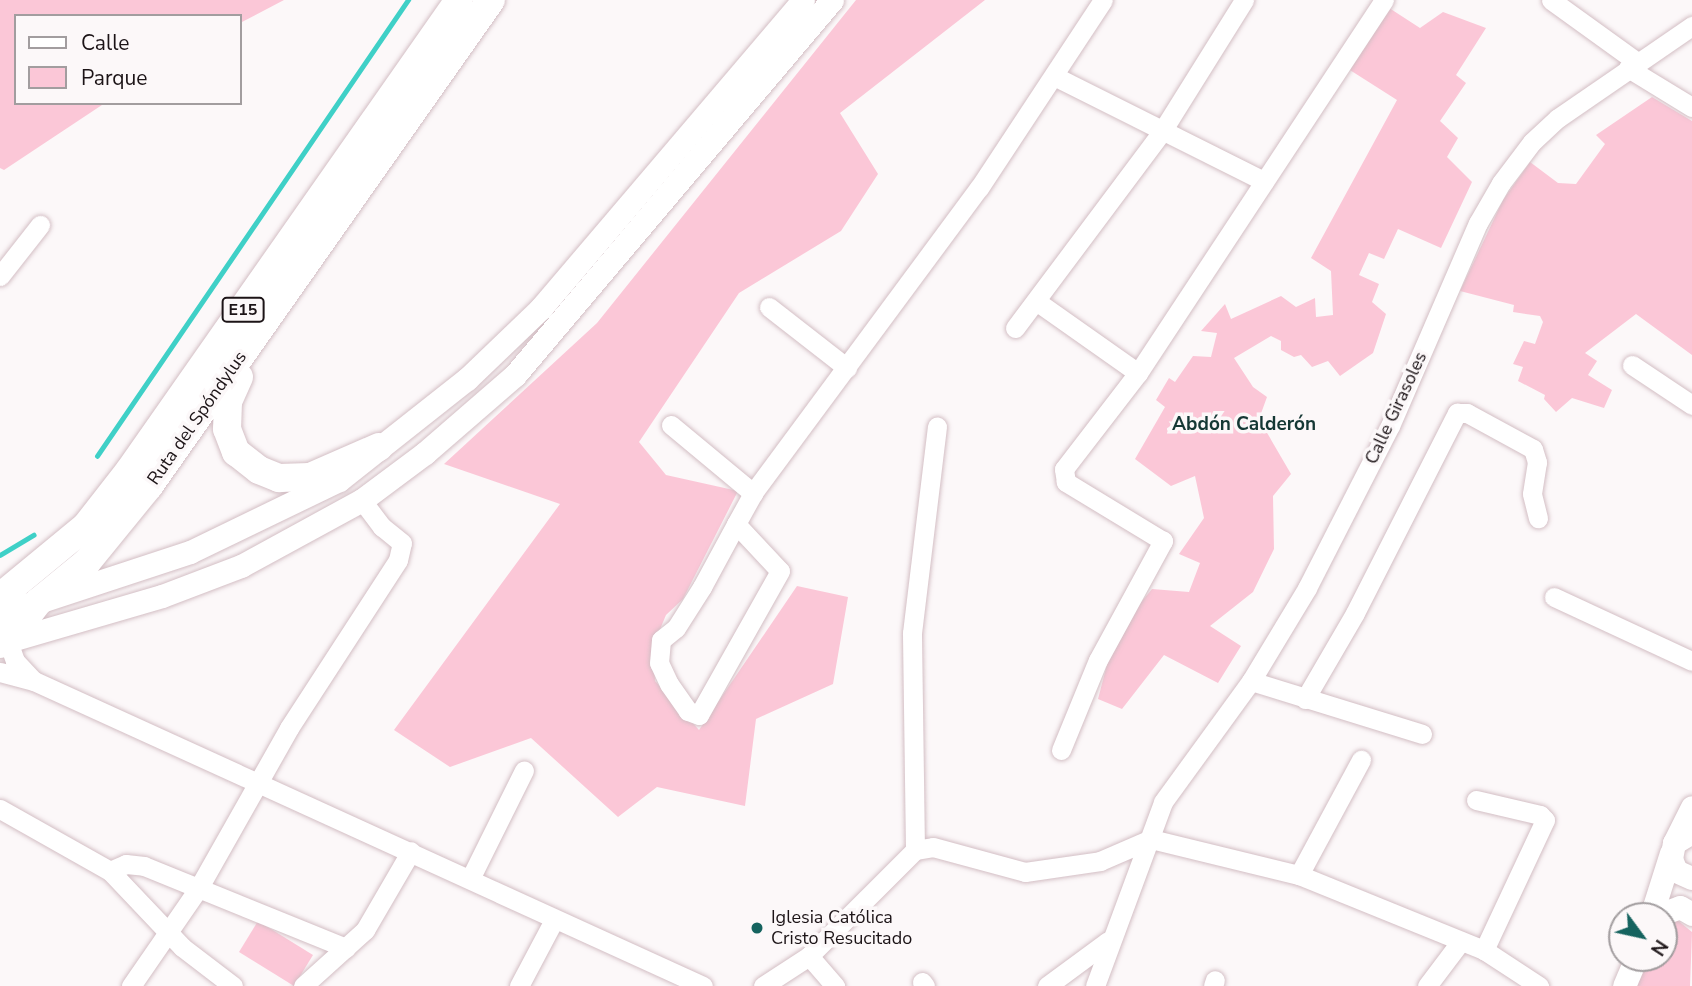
<!DOCTYPE html>
<meta charset="utf-8">
<style>
body{margin:0}
#map{position:relative;width:1692px;height:986px;overflow:hidden;background:#fcf8f9;font-family:"Nunito Sans",sans-serif}
div>[style]{position:absolute}
.green>*{inset:0;background:#fbc7d7}
.stream>*{height:4.5px;margin:-2.25px;padding:0 2.25px;transform-origin:2.25px;border-radius:2.25px;background:#3fd0c7}
.roads{filter:drop-shadow(0 0 2px #d3bec4) drop-shadow(0 0 2px #d3bec4)}
.minor>*{height:19px;margin:-9.5px;padding:0 9.5px;transform-origin:9.5px;border-radius:9.5px;background:#fff}
.major>*{height:23px;margin:-11.5px;padding:0 11.5px;transform-origin:11.5px;border-radius:11.5px;background:#fff}
.highway>*{height:28px;margin:-14px;padding:0 14px;transform-origin:14px;border-radius:14px;background:#fff}
.dots>*{width:19px;height:19px;translate:-50% -50%;box-sizing:border-box;border:4px solid #fcf8f9;border-radius:50%}
span{translate:-50% -50%;white-space:nowrap;text-align:center;line-height:1.15;-webkit-text-stroke:7px #fcf8f9;paint-order:stroke}
.shield-label span{padding:2px 5px;background:#fcf8f9;border:2px solid;border-radius:5px;-webkit-text-stroke-width:0}
.shield-label{font-size:16px;color:#1c1417;font-weight:700}
.street-label{font-size:18px;color:#1c1417}
.poi-label{font-size:18px;color:#1c1417}
.left{translate:0 -50%;text-align:left}
.neighbourhood-label{font-size:19px;color:#153835;font-weight:700}
.legend{position:absolute;left:14px;top:14px;width:228px;height:91px;box-sizing:border-box;background:#fcf8f9;border:2px solid #a29d9f;margin:0;padding:9px 12px;list-style:none;font-size:21px;color:#1c1417}
.legend li{display:flex;align-items:center;gap:14px;height:35px}
.legend b{width:35px;border:2px solid #a29d9f}
.north{position:absolute;left:1608px;top:902px;width:70px;height:70px;box-sizing:border-box;background:#fcf8f9;border:2px solid #a29d9f;border-radius:50%;rotate:123deg;font-size:19px;font-weight:700;line-height:28px;text-align:center;color:#1c1417}
.north::after{content:'';display:block;margin:auto;width:24px;height:32px;background:#15635f;clip-path:polygon(50% 0,100% 100%,50% 72%,0 100%)}
</style>
<div id="map">
<div class="green">
<i style="clip-path:polygon(0 0,284px 0,240px 23px,240px 16px,16px 16px,16px 103px,105px 103px,4px 170px,0 168px)"></i>
<i style="clip-path:polygon(856px 0,985px 0,840px 113px,878px 174px,841px 231px,739px 293px,639px 442px,666px 475px,738px 491px,683px 599px,666px 615px,653px 646px,655px 681px,699px 730px,797px 586px,848px 597px,833px 684px,756px 719px,745px 806px,657px 787px,618px 817px,531px 738px,450px 767px,394px 730px,560px 504px,444px 464px,597px 323px)"></i>
<i style="clip-path:polygon(1383px 4px,1420px 28px,1443px 12px,1486px 28px,1456px 75px,1466px 83px,1440px 121px,1458px 138px,1447px 157px,1472px 182px,1441px 248px,1398px 229px,1384px 259px,1369px 253px,1359px 275px,1379px 284px,1372px 302px,1386px 314px,1373px 353px,1340px 376px,1328px 361px,1312px 367px,1301px 355px,1294px 357px,1281px 350px,1281px 341px,1271px 336px,1234px 358px,1253px 387px,1267px 397px,1259px 419px,1291px 474px,1273px 496px,1274px 549px,1253px 592px,1210px 626px,1241px 646px,1218px 683px,1164px 655px,1122px 709px,1098px 699px,1115px 634px,1152px 589px,1189px 592px,1200px 563px,1179px 554px,1204px 518px,1195px 476px,1171px 486px,1135px 459px,1165px 407px,1156px 400px,1169px 378px,1175px 382px,1193px 356px,1211px 357px,1217px 333px,1201px 331px,1225px 304px,1231px 319px,1281px 296px,1296px 307px,1315px 298px,1316px 317px,1333px 315px,1331px 271px,1311px 258px,1397px 100px,1342px 65px)"></i>
<i style="clip-path:polygon(1652px 97px,1692px 121px,1692px 355px,1636px 314px,1585px 353px,1597px 361px,1588px 375px,1612px 390px,1604px 408px,1572px 398px,1556px 412px,1544px 399px,1545px 395px,1518px 381px,1523px 367px,1513px 364px,1524px 341px,1535px 344px,1543px 322px,1540px 316px,1513px 312px,1514px 305px,1460px 291px,1503px 200px,1530px 162px,1558px 183px,1576px 184px,1605px 144px,1596px 135px)"></i>
<i style="clip-path:polygon(1676px 919px,1692px 932px,1690px 986px,1636px 986px,1648px 958px,1664px 958px,1664px 924px)"></i>
<i style="clip-path:polygon(258px 921px,313px 955px,294px 986px,239px 952px)"></i>
</div>
<div class="stream">
<i style="left:97px;top:456px;width:552px;rotate:-55.71deg"></i>
<i style="left:0;top:555px;width:39px;rotate:-31deg"></i>
</div>
<div class="roads">
<div class="minor">
<i style="left:1551px;top:0;width:106px;rotate:35.8deg"></i>
<i style="left:1628px;top:68px;width:75px;rotate:31.4deg"></i>
<i style="left:1054px;top:76px;width:235px;rotate:26.6deg"></i>
<i style="left:0;top:276px;width:65px;rotate:-51.9deg"></i>
<i style="left:1036px;top:301px;width:125px;rotate:35.2deg"></i>
<i style="left:769px;top:307px;width:99px;rotate:38deg"></i>
<i style="left:1015px;top:328px;width:244px;rotate:-53.2deg"></i>
<i style="left:1161px;top:133px;width:157px;rotate:-58deg"></i>
<i style="left:1632px;top:365px;width:72px;rotate:33.7deg"></i>
<i style="left:671px;top:425px;width:107px;rotate:39.7deg"></i>
<i style="left:736px;top:524px;width:64px;rotate:46.9deg"></i>
<i style="left:780px;top:571px;width:165px;rotate:119.4deg"></i>
<i style="left:699px;top:715px;width:12px;rotate:-160deg"></i>
<i style="left:688px;top:711px;width:33px;rotate:-125deg"></i>
<i style="left:669px;top:684px;width:23px;rotate:-115deg"></i>
<i style="left:659px;top:663px;width:23px;rotate:-85deg"></i>
<i style="left:661px;top:640px;width:19px;rotate:-39deg"></i>
<i style="left:676px;top:628px;width:49px;rotate:-57.6deg"></i>
<i style="left:702px;top:587px;width:72px;rotate:-61.6deg"></i>
<i style="left:736px;top:524px;width:35px;rotate:-61deg"></i>
<i style="left:753px;top:493px;width:380px;rotate:-53.5deg"></i>
<i style="left:979px;top:188px;width:225px;rotate:-56.6deg"></i>
<i style="left:1554px;top:597px;width:152px;rotate:24.9deg"></i>
<i style="left:0;top:618px;width:46px;rotate:70.8deg"></i>
<i style="left:15px;top:661px;width:26px;rotate:47deg"></i>
<i style="left:0;top:672px;width:35px;rotate:15deg"></i>
<i style="left:34px;top:681px;width:735px;rotate:24.51deg"></i>
<i style="left:1251px;top:681px;width:179px;rotate:17.2deg"></i>
<i style="left:1305px;top:699px;width:99px;rotate:-59.8deg"></i>
<i style="left:1355px;top:613px;width:225px;rotate:-63deg"></i>
<i style="left:1457px;top:413px;width:10px"></i>
<i style="left:1467px;top:413px;width:75px;rotate:28.6deg"></i>
<i style="left:1533px;top:449px;width:14px;rotate:73deg"></i>
<i style="left:1537px;top:462px;width:32px;rotate:99deg"></i>
<i style="left:1532px;top:494px;width:25px;rotate:76deg"></i>
<i style="left:1061px;top:750px;width:97px;rotate:-67.7deg"></i>
<i style="left:1098px;top:660px;width:136px;rotate:-61.4deg"></i>
<i style="left:1163px;top:541px;width:114px;rotate:-148.7deg"></i>
<i style="left:1066px;top:482px;width:13px;rotate:-99deg"></i>
<i style="left:1064px;top:469px;width:121px;rotate:-52.4deg"></i>
<i style="left:1138px;top:373px;width:447px;rotate:-56.6deg"></i>
<i style="left:1476px;top:800px;width:66px;rotate:13.2deg"></i>
<i style="left:1540px;top:815px;width:7px;rotate:45deg"></i>
<i style="left:1545px;top:820px;width:144px;rotate:115.1deg"></i>
<i style="left:0;top:809px;width:126px;rotate:29.4deg"></i>
<i style="left:110px;top:871px;width:105px;rotate:46.5deg"></i>
<i style="left:182px;top:947px;width:64px;rotate:37.4deg"></i>
<i style="left:915px;top:850px;width:217px;rotate:-90.8deg"></i>
<i style="left:912px;top:633px;width:208px;rotate:-83.1deg"></i>
<i style="left:110px;top:871px;width:17px;rotate:-24deg"></i>
<i style="left:126px;top:864px;width:18px;rotate:6deg"></i>
<i style="left:144px;top:866px;width:218px;rotate:22.1deg"></i>
<i style="left:1299px;top:875px;width:131px;rotate:-61.7deg"></i>
<i style="left:471px;top:877px;width:119px;rotate:-63.6deg"></i>
<i style="left:809px;top:956px;width:40px;rotate:49deg"></i>
<i style="left:922px;top:982px;width:5px;rotate:53deg"></i>
<i style="left:131px;top:986px;width:118px;rotate:-55.4deg"></i>
<i style="left:198px;top:889px;width:185px;rotate:-60.5deg"></i>
<i style="left:289px;top:728px;width:200px;rotate:-57deg"></i>
<i style="left:398px;top:560px;width:17px;rotate:-77deg"></i>
<i style="left:402px;top:543px;width:26px;rotate:-141deg"></i>
<i style="left:382px;top:527px;width:34px;rotate:-127deg"></i>
<i style="left:303px;top:986px;width:84px;rotate:-42.1deg"></i>
<i style="left:365px;top:930px;width:91px;rotate:-59.8deg"></i>
<i style="left:519px;top:986px;width:75px;rotate:-62.1deg"></i>
<i style="left:763px;top:986px;width:55px;rotate:-33.1deg"></i>
<i style="left:809px;top:956px;width:150px;rotate:-45deg"></i>
<i style="left:915px;top:850px;width:18px;rotate:-9deg"></i>
<i style="left:933px;top:847px;width:95px;rotate:15.2deg"></i>
<i style="left:1025px;top:872px;width:76px;rotate:-8.3deg"></i>
<i style="left:1100px;top:861px;width:56px;rotate:-23.3deg"></i>
<i style="left:1151px;top:839px;width:152px;rotate:13.7deg"></i>
<i style="left:1299px;top:875px;width:200px;rotate:22.1deg"></i>
<i style="left:1484px;top:950px;width:66px;rotate:33.2deg"></i>
<i style="left:1047px;top:986px;width:76px;rotate:-36.4deg"></i>
<i style="left:1095px;top:986px;width:196px;rotate:-69.7deg"></i>
<i style="left:1163px;top:802px;width:150px;rotate:-54deg"></i>
<i style="left:1251px;top:681px;width:109px;rotate:-58.9deg"></i>
<i style="left:1307px;top:588px;width:182px;rotate:-62.9deg"></i>
<i style="left:1390px;top:426px;width:221px;rotate:-66.6deg"></i>
<i style="left:1478px;top:223px;width:46px;rotate:-60.1deg"></i>
<i style="left:1501px;top:183px;width:51px;rotate:-52.9deg"></i>
<i style="left:1532px;top:142px;width:35px;rotate:-43deg"></i>
<i style="left:1558px;top:118px;width:163px;rotate:-34.5deg"></i>
<i style="left:1213px;top:986px;width:6px;rotate:-72deg"></i>
<i style="left:1427px;top:986px;width:56px;rotate:-52.9deg"></i>
</div>
<div class="major">
<i style="left:0;top:609px;width:39px;rotate:-10deg"></i>
<i style="left:38px;top:602px;width:160px;rotate:-18.2deg"></i>
<i style="left:190px;top:552px;width:165px;rotate:-25.8deg"></i>
<i style="left:339px;top:480px;width:163px;rotate:-38.3deg"></i>
<i style="left:467px;top:379px;width:103px;rotate:-43.8deg"></i>
<i style="left:541px;top:308px;width:404px;rotate:-49.6deg"></i>
<i style="left:8px;top:641px;width:160px;rotate:-16.3deg"></i>
<i style="left:162px;top:596px;width:85px;rotate:-20.8deg"></i>
<i style="left:241px;top:566px;width:138px;rotate:-28.6deg"></i>
<i style="left:362px;top:500px;width:79px;rotate:-36.7deg"></i>
<i style="left:425px;top:453px;width:119px;rotate:-40.9deg"></i>
<i style="left:515px;top:375px;width:491px;rotate:-49.8deg"></i>
<i style="left:1692px;top:832px;width:21px;rotate:149deg"></i>
<i style="left:1674px;top:843px;width:16px;rotate:101deg"></i>
<i style="left:1671px;top:859px;width:13px;rotate:67deg"></i>
<i style="left:1676px;top:871px;width:17px;rotate:24deg"></i>
<i style="left:1674px;top:843px;width:40px;rotate:-63.4deg"></i>
<i style="left:1661px;top:914px;width:20px;rotate:-20deg"></i>
<i style="left:1680px;top:907px;width:14px;rotate:30deg"></i>
<i style="left:1651px;top:916px;width:66px;rotate:-72.4deg"></i>
<i style="left:1624px;top:986px;width:30px;rotate:-67deg"></i>
</div>
<div class="highway">
<i style="left:239px;top:377px;width:27px;rotate:114deg"></i>
<i style="left:228px;top:402px;width:27px;rotate:92deg"></i>
<i style="left:227px;top:429px;width:25px;rotate:69deg"></i>
<i style="left:236px;top:452px;width:29px;rotate:38deg"></i>
<i style="left:259px;top:470px;width:22px;rotate:22deg"></i>
<i style="left:279px;top:478px;width:31px;rotate:-2deg"></i>
<i style="left:310px;top:477px;width:75px;rotate:-23.5deg"></i>
<i style="left:0;top:597px;width:112px;rotate:-39.5deg"></i>
<i style="left:86px;top:526px;width:70px;rotate:-52deg"></i>
<i style="left:129px;top:471px;width:575px;rotate:-54.98deg"></i>
<i style="left:0;top:644px;width:9px;rotate:-21deg"></i>
<i style="left:8px;top:641px;width:49px;rotate:-52.4deg"></i>
<i style="left:38px;top:602px;width:63px;rotate:-39.2deg"></i>
<i style="left:87px;top:562px;width:98px;rotate:-50.8deg"></i>
<i style="left:149px;top:486px;width:594px;rotate:-54.87deg"></i>
</div>
</div>
<div class="dots">
<i style="left:757px;top:928px;background:#15635f"></i>
</div>
<div class="shield-label">
<span style="left:243px;top:310px">E15</span>
</div>
<div class="street-label">
<span style="left:1396px;top:408px;rotate:-65deg">Calle Girasoles</span>
<span style="left:197px;top:418px;rotate:-55deg">Ruta del Spóndylus</span>
</div>
<div class="poi-label">
<span class="left" style="left:771px;top:928px">Iglesia Católica<br>Cristo Resucitado</span>
</div>
<div class="neighbourhood-label">
<span style="left:1244px;top:425px">Abdón Calderón</span>
</div>
<ul class="legend">
<li><b style="height:9px;background:#fff"></b>Calle</li>
<li><b style="height:19px;background:#fbc7d7"></b>Parque</li>
</ul>
<div class="north">N</div>
</div>
